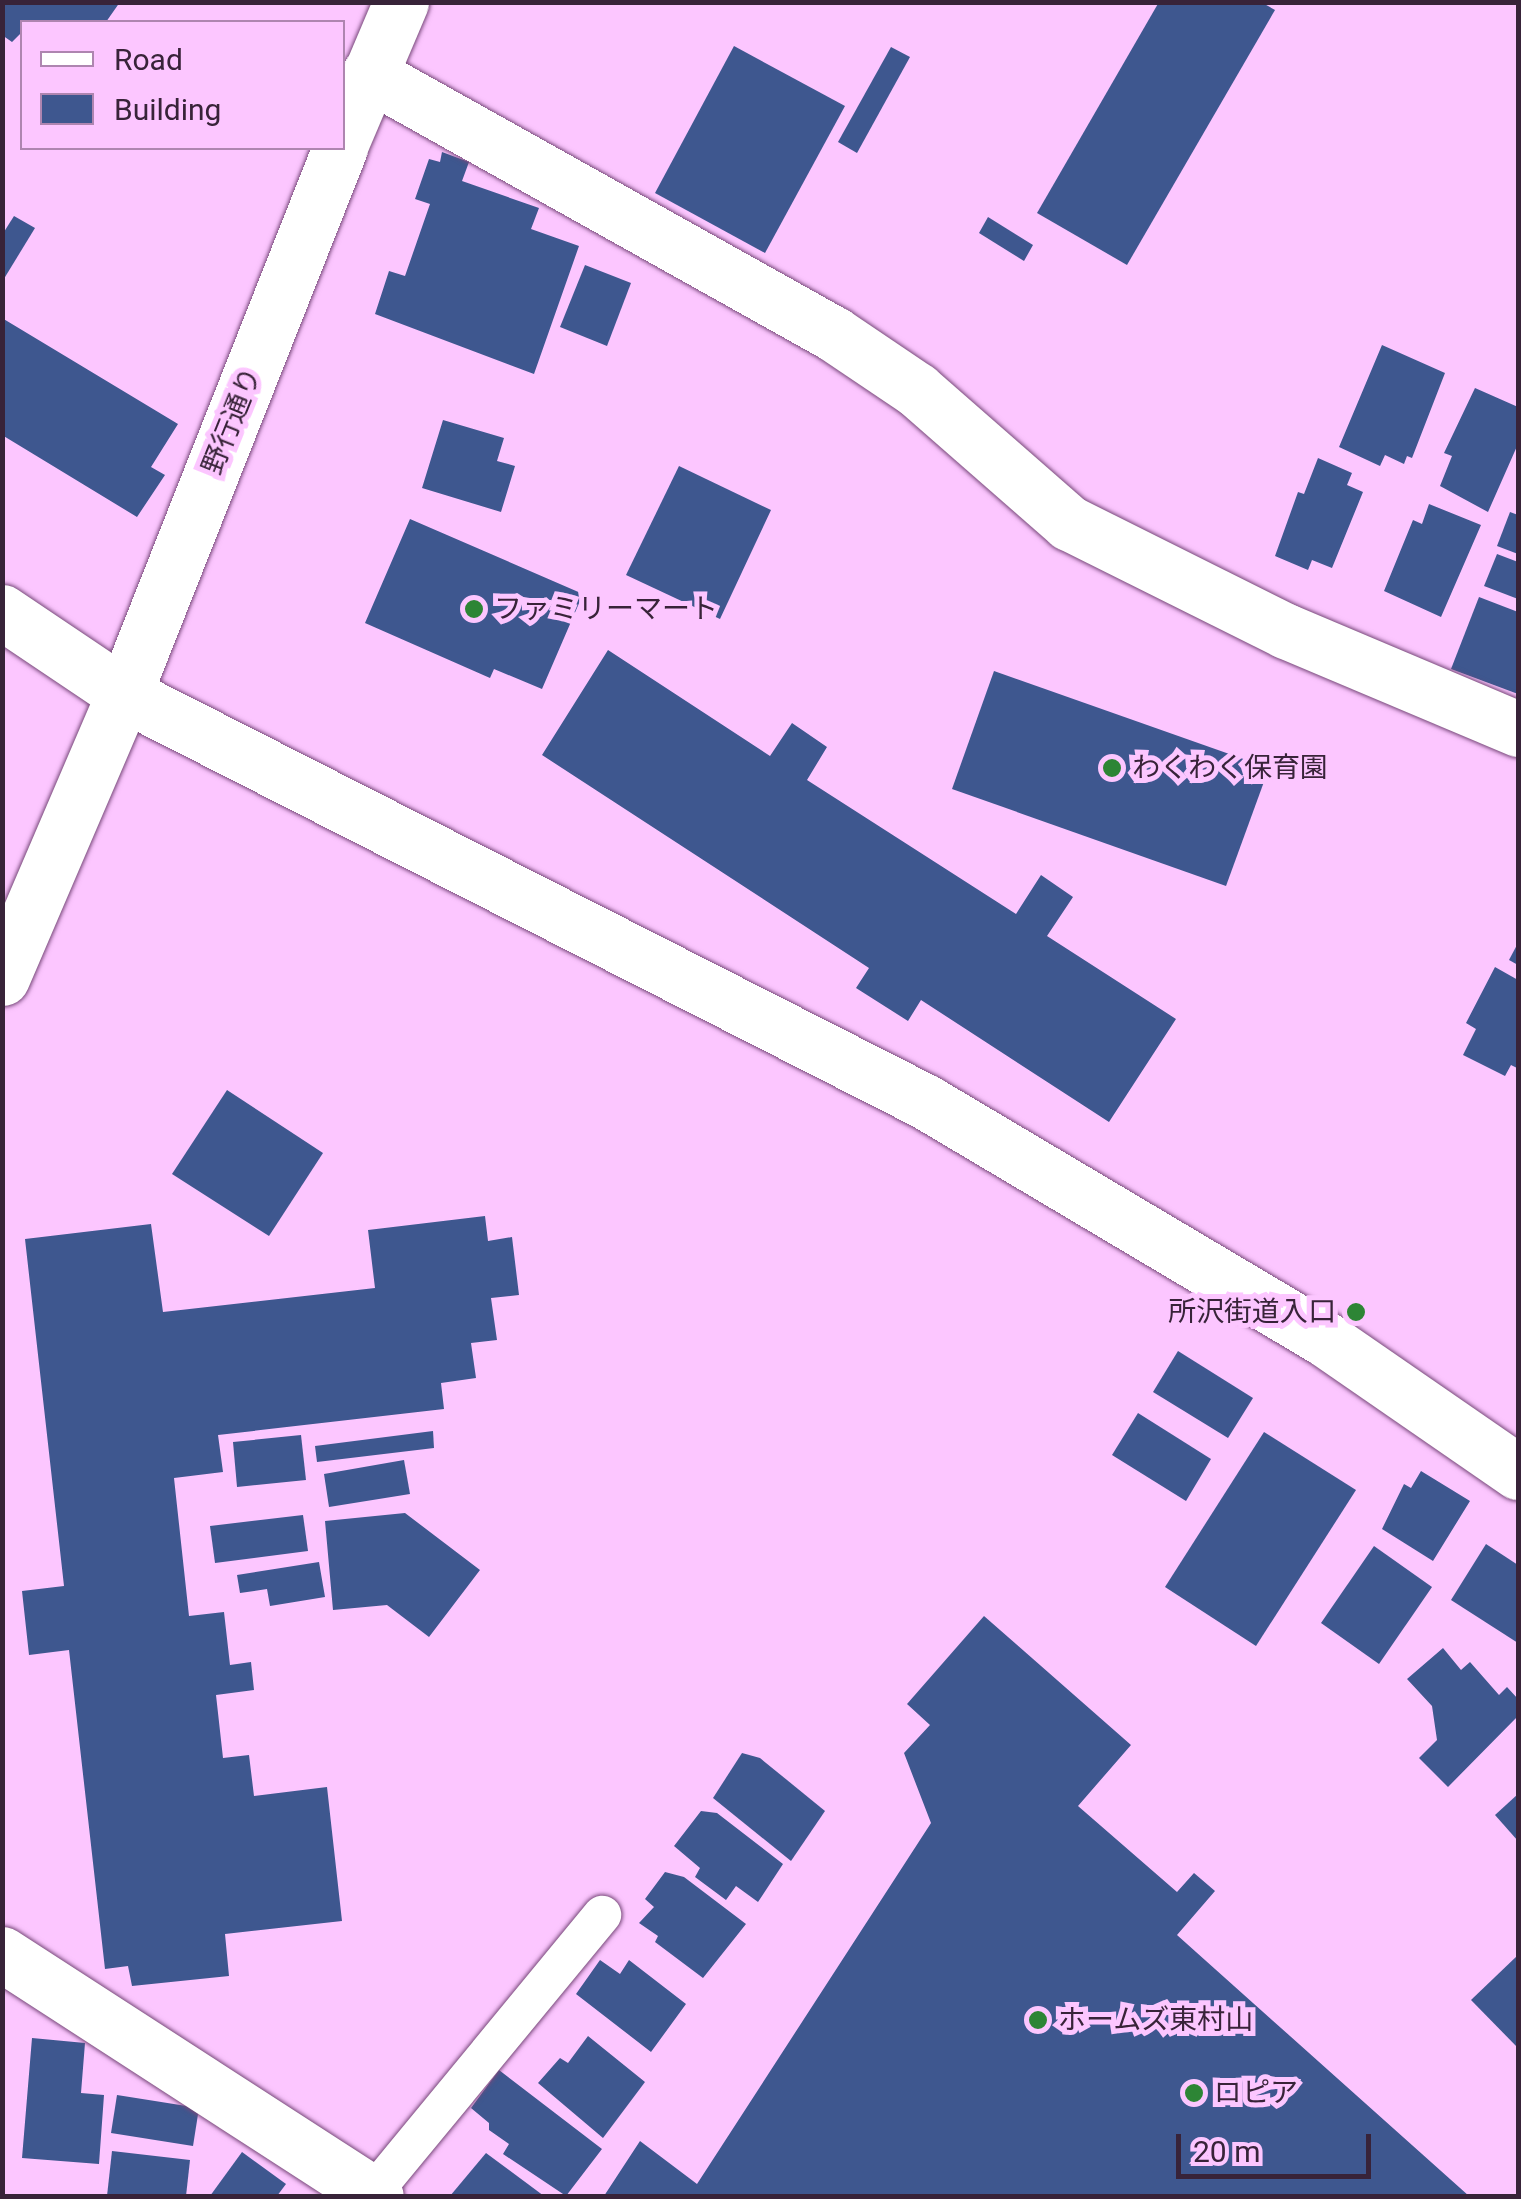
<!DOCTYPE html>
<meta charset="utf-8">
<style>
body{margin:0}
#map{position:relative;width:1521px;height:2199px;overflow:hidden;background:#fcc6ff;font-family:Roboto,"Noto Sans JP",sans-serif}
div>[style]{position:absolute}
.building>*{inset:0;background:#3e578f}
.roads{filter:drop-shadow(0 0 2px #77487a) drop-shadow(0 0 2px #77487a)}
.lane>*{height:38px;margin:-19px;padding:0 19px;transform-origin:19px;border-radius:19px;background:#fff}
.street>*{height:55px;margin:-27.5px;padding:0 27.5px;transform-origin:27.5px;border-radius:27.5px;background:#fff}
.secondary>*{height:55px;margin:-27.5px;padding:0 27.5px;transform-origin:27.5px;border-radius:27.5px;background:#fff}
.dots>*{width:28px;height:28px;translate:-50% -50%;box-sizing:border-box;border:5px solid #fcc6ff;border-radius:50%}
span{translate:-50% -50%;white-space:nowrap;text-align:center;line-height:1.15;-webkit-text-stroke:10px #fcc6ff;paint-order:stroke}
.street-label{font-size:28px;color:#382339}
.poi-label{font-size:28px;color:#382339}
.left{translate:0 -50%;text-align:left}
.right{translate:-100% -50%;text-align:right}
.frame{position:absolute;inset:0;border:5px solid #382339;pointer-events:none}
.legend{position:absolute;left:20px;top:20px;width:325px;height:130px;box-sizing:border-box;background:#fcc6ff;border:2px solid #ae85b0;margin:0;padding:12px 18px;list-style:none;font-size:30px;color:#382339}
.legend li{display:flex;align-items:center;gap:20px;height:50px}
.legend b{width:50px;border:2px solid #ae85b0}
.scale{position:absolute;left:1176px;top:2134px;width:195px;height:45px;box-sizing:border-box;border:5px solid #382339;border-top:0;padding-left:12px;font-size:30px;line-height:35px;white-space:nowrap;color:#382339;-webkit-text-stroke:8px #fcc6ff;paint-order:stroke}
</style>
<div id="map">
<div class="building">
<i style="clip-path:polygon(2px 2px,120px 2px,106px 22px,22px 22px,22px 32px,12px 42px,2px 35px)"></i>
<i style="clip-path:polygon(1159px 2px,1261px 2px,1275px 10px,1127px 265px,1037px 213px)"></i>
<i style="clip-path:polygon(734px 46px,845px 106px,765px 253px,655px 193px)"></i>
<i style="clip-path:polygon(891px 47px,910px 57px,857px 153px,838px 142px)"></i>
<i style="clip-path:polygon(442px 152px,469px 162px,462px 181px,539px 208px,531px 229px,579px 246px,534px 374px,375px 314px,389px 271px,405px 276px,430px 204px,415px 199px,429px 159px,440px 162px)"></i>
<i style="clip-path:polygon(14px 216px,35px 228px,2px 282px,2px 235px)"></i>
<i style="clip-path:polygon(988px 217px,1033px 245px,1024px 261px,979px 233px)"></i>
<i style="clip-path:polygon(585px 265px,631px 283px,607px 346px,560px 327px)"></i>
<i style="clip-path:polygon(2px 318px,178px 424px,151px 467px,165px 475px,137px 517px,2px 435px)"></i>
<i style="clip-path:polygon(1382px 345px,1445px 373px,1412px 458px,1407px 456px,1404px 464px,1385px 455px,1380px 466px,1339px 447px)"></i>
<i style="clip-path:polygon(1475px 388px,1518px 407px,1518px 444px,1488px 512px,1440px 486px,1452px 456px,1444px 453px)"></i>
<i style="clip-path:polygon(443px 420px,504px 438px,497px 461px,515px 466px,501px 512px,422px 488px)"></i>
<i style="clip-path:polygon(1318px 458px,1352px 473px,1347px 485px,1363px 492px,1332px 568px,1312px 560px,1308px 570px,1275px 556px,1298px 492px,1304px 494px)"></i>
<i style="clip-path:polygon(679px 466px,771px 510px,720px 619px,626px 575px)"></i>
<i style="clip-path:polygon(1429px 504px,1481px 525px,1441px 617px,1384px 591px,1413px 520px,1422px 524px)"></i>
<i style="clip-path:polygon(1510px 512px,1518px 515px,1518px 554px,1497px 546px)"></i>
<i style="clip-path:polygon(410px 519px,583px 594px,542px 689px,494px 669px,490px 678px,365px 623px)"></i>
<i style="clip-path:polygon(1497px 554px,1518px 562px,1518px 599px,1484px 586px)"></i>
<i style="clip-path:polygon(1479px 597px,1518px 612px,1518px 694px,1451px 669px)"></i>
<i style="clip-path:polygon(608px 650px,770px 756px,792px 723px,827px 747px,807px 780px,1016px 914px,1041px 875px,1073px 897px,1047px 936px,1176px 1019px,1109px 1122px,921px 1000px,908px 1021px,856px 988px,869px 968px,542px 755px)"></i>
<i style="clip-path:polygon(994px 671px,1269px 768px,1226px 886px,952px 789px)"></i>
<i style="clip-path:polygon(1518px 943px,1518px 965px,1509px 960px)"></i>
<i style="clip-path:polygon(1495px 967px,1518px 980px,1518px 1064px,1517px 1068px,1511px 1065px,1505px 1076px,1463px 1055px,1476px 1029px,1466px 1023px)"></i>
<i style="clip-path:polygon(227px 1090px,323px 1153px,269px 1236px,172px 1174px)"></i>
<i style="clip-path:polygon(485px 1216px,488px 1241px,512px 1237px,519px 1295px,491px 1298px,497px 1340px,471px 1343px,476px 1378px,441px 1383px,444px 1409px,218px 1435px,223px 1472px,174px 1478px,189px 1616px,224px 1612px,230px 1665px,251px 1662px,254px 1690px,216px 1695px,223px 1758px,249px 1755px,254px 1796px,327px 1787px,342px 1921px,225px 1934px,229px 1976px,132px 1986px,128px 1966px,105px 1969px,69px 1650px,29px 1655px,22px 1591px,64px 1586px,25px 1239px,151px 1224px,163px 1312px,375px 1288px,368px 1230px)"></i>
<i style="clip-path:polygon(1178px 1351px,1253px 1398px,1228px 1438px,1153px 1392px)"></i>
<i style="clip-path:polygon(1138px 1413px,1211px 1459px,1186px 1501px,1112px 1455px)"></i>
<i style="clip-path:polygon(433px 1431px,434px 1448px,317px 1462px,315px 1446px)"></i>
<i style="clip-path:polygon(1264px 1432px,1356px 1490px,1256px 1646px,1165px 1587px)"></i>
<i style="clip-path:polygon(301px 1435px,306px 1480px,237px 1487px,233px 1442px)"></i>
<i style="clip-path:polygon(404px 1460px,410px 1494px,329px 1507px,324px 1474px)"></i>
<i style="clip-path:polygon(1421px 1471px,1470px 1501px,1433px 1561px,1382px 1529px,1404px 1484px,1411px 1488px)"></i>
<i style="clip-path:polygon(405px 1513px,480px 1570px,429px 1637px,387px 1605px,333px 1610px,325px 1521px)"></i>
<i style="clip-path:polygon(303px 1515px,308px 1551px,215px 1563px,210px 1526px)"></i>
<i style="clip-path:polygon(1486px 1544px,1518px 1565px,1518px 1643px,1451px 1600px)"></i>
<i style="clip-path:polygon(1374px 1546px,1432px 1587px,1379px 1664px,1321px 1623px)"></i>
<i style="clip-path:polygon(319px 1562px,325px 1597px,270px 1606px,267px 1589px,240px 1593px,237px 1575px)"></i>
<i style="clip-path:polygon(984px 1616px,1131px 1745px,1078px 1806px,1177px 1892px,1194px 1873px,1215px 1891px,1177px 1935px,1469px 2196px,604px 2196px,640px 2141px,697px 2184px,931px 1823px,904px 1753px,930px 1725px,907px 1704px)"></i>
<i style="clip-path:polygon(1443px 1648px,1461px 1670px,1470px 1662px,1499px 1695px,1507px 1687px,1518px 1699px,1518px 1716px,1448px 1787px,1419px 1758px,1437px 1740px,1432px 1706px,1407px 1679px)"></i>
<i style="clip-path:polygon(742px 1753px,760px 1758px,825px 1811px,791px 1861px,713px 1798px)"></i>
<i style="clip-path:polygon(1518px 1794px,1518px 1841px,1495px 1815px)"></i>
<i style="clip-path:polygon(701px 1811px,717px 1813px,783px 1864px,758px 1902px,736px 1886px,726px 1900px,695px 1877px,700px 1868px,674px 1846px)"></i>
<i style="clip-path:polygon(665px 1872px,684px 1877px,746px 1924px,703px 1978px,655px 1942px,658px 1936px,639px 1923px,654px 1907px,645px 1899px)"></i>
<i style="clip-path:polygon(1518px 1955px,1518px 2048px,1471px 2000px)"></i>
<i style="clip-path:polygon(600px 1960px,620px 1974px,629px 1960px,686px 2004px,651px 2052px,576px 1994px)"></i>
<i style="clip-path:polygon(588px 2036px,645px 2082px,603px 2138px,538px 2083px,560px 2058px,568px 2063px)"></i>
<i style="clip-path:polygon(32px 2038px,85px 2043px,81px 2093px,104px 2095px,99px 2164px,22px 2158px)"></i>
<i style="clip-path:polygon(499px 2070px,602px 2149px,566px 2196px,503px 2154px,509px 2144px,489px 2130px,489px 2123px,471px 2108px)"></i>
<i style="clip-path:polygon(117px 2095px,199px 2108px,193px 2146px,111px 2133px)"></i>
<i style="clip-path:polygon(112px 2151px,190px 2160px,186px 2196px,107px 2196px)"></i>
<i style="clip-path:polygon(242px 2152px,286px 2184px,277px 2196px,210px 2196px)"></i>
<i style="clip-path:polygon(486px 2153px,544px 2196px,450px 2196px)"></i>
</div>
<div class="roads">
<div class="lane">
<i style="left:372px;top:2194px;width:362px;rotate:-50.5deg"></i>
</div>
<div class="street">
<i style="left:369px;top:74px;width:533px;rotate:29.21deg"></i>
<i style="left:834px;top:334px;width:100px;rotate:34deg"></i>
<i style="left:917px;top:390px;width:202px;rotate:41.2deg"></i>
<i style="left:1069px;top:523px;width:242px;rotate:26.5deg"></i>
<i style="left:1286px;top:631px;width:252px;rotate:22.9deg"></i>
<i style="left:2px;top:978px;width:309px;rotate:-66.8deg"></i>
<i style="left:2px;top:1954px;width:445px;rotate:32.9deg"></i>
</div>
<div class="secondary">
<i style="left:342px;top:141px;width:151px;rotate:-67deg"></i>
<i style="left:2px;top:612px;width:147px;rotate:33.9deg"></i>
<i style="left:124px;top:694px;width:900px;rotate:26.96deg"></i>
<i style="left:926px;top:1102px;width:468px;rotate:30.7deg"></i>
<i style="left:1328px;top:1341px;width:231px;rotate:34.6deg"></i>
<i style="left:124px;top:694px;width:587px;rotate:-68.42deg"></i>
</div>
</div>
<div class="dots">
<i style="left:474px;top:609px;background:#2d8535"></i>
<i style="left:1112px;top:768px;background:#2d8535"></i>
<i style="left:1356px;top:1312px;background:#2d8535"></i>
<i style="left:1038px;top:2020px;background:#2d8535"></i>
<i style="left:1194px;top:2093px;background:#2d8535"></i>
</div>
<div class="street-label">
<span style="left:232px;top:421px;rotate:-68deg">野行通り</span>
</div>
<div class="poi-label">
<span class="left" style="left:494px;top:609px">ファミリーマート</span>
<span class="left" style="left:1132px;top:768px">わくわく保育園</span>
<span class="right" style="left:1336px;top:1312px">所沢街道入口</span>
<span class="left" style="left:1058px;top:2020px">ホームズ東村山</span>
<span class="left" style="left:1214px;top:2093px">ロピア</span>
</div>
<div class="frame"></div>
<ul class="legend">
<li><b style="height:12px;background:#fff"></b>Road</li>
<li><b style="height:28px;background:#3e578f"></b>Building</li>
</ul>
<div class="scale">20 m</div>
</div>
